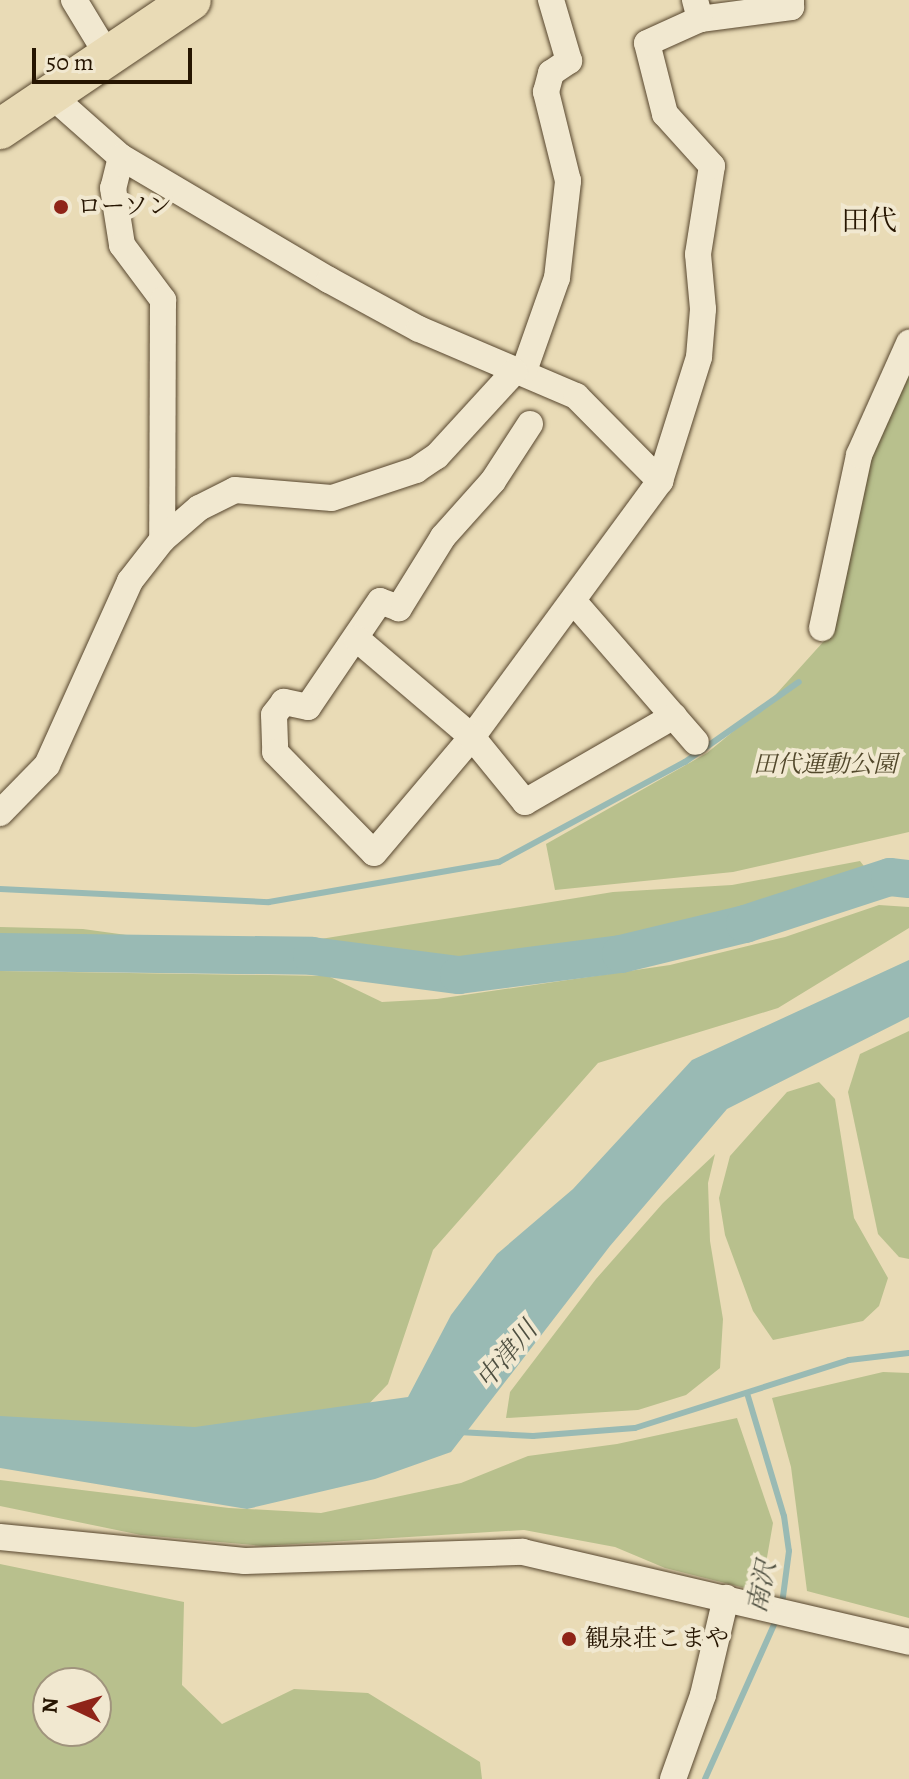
<!DOCTYPE html>
<meta charset="utf-8">
<style>
body{margin:0}
#map{position:relative;width:909px;height:1779px;overflow:hidden;background:#e9dbb6;font-family:Alegreya,"Noto Serif JP",serif}
div>[style]{position:absolute}
.green>*{inset:0;background:#b8c08d}
.water>*{inset:0;background:#99bab4}
.stream>*{height:6px;margin:-3px;padding:0 3px;transform-origin:3px;border-radius:3px;background:#99bab4}
.river>*{height:38px;margin:-19px;padding:0 19px;transform-origin:19px;border-radius:19px;background:#99bab4}
.roads{filter:drop-shadow(0 0 2px #57462e) drop-shadow(0 0 2px #57462e)}
.minor>*{height:26px;margin:-13px;padding:0 13px;transform-origin:13px;border-radius:13px;background:#f1e8d0}
.primary>*{height:40px;margin:-20px;padding:0 20px;transform-origin:20px;border-radius:20px;background:#e9dbb6}
.dots>*{width:22px;height:22px;translate:-50% -50%;box-sizing:border-box;border:4px solid #f1e8d0;border-radius:50%}
span{translate:-50% -50%;white-space:nowrap;text-align:center;line-height:1.15;-webkit-text-stroke:8px #f1e8d0;paint-order:stroke}
.poi-label{font-size:24px;color:#261501}
.left{translate:0 -50%;text-align:left}
.park-label{font-size:24px;color:#52482b;font-style:italic}
.water-label{font-size:26px;color:#4e4f40;font-style:italic}
.quarter-label{font-size:28px;color:#261501}
.north{position:absolute;left:32px;top:1667px;width:80px;height:80px;box-sizing:border-box;background:#f1e8d0;border:2px solid #a0947d;border-radius:50%;rotate:274deg;font-size:22px;font-weight:700;line-height:32px;text-align:center;color:#261501}
.north::after{content:'';display:block;margin:auto;width:28px;height:36px;background:#8f2418;clip-path:polygon(50% 0,100% 100%,50% 72%,0 100%)}
.scale{position:absolute;left:32px;top:48px;width:160px;height:36px;box-sizing:border-box;border:4px solid #261501;border-top:0;padding-left:10px;font-size:24px;line-height:28px;white-space:nowrap;color:#261501;-webkit-text-stroke:6px #f1e8d0;paint-order:stroke}
</style>
<div id="map">
<div class="green">
<i style="clip-path:polygon(909px 364px,909px 832px,733px 872px,555px 890px,546px 844px,707px 753px,769px 702px,833px 631px,869px 457px)"></i>
<i style="clip-path:polygon(860px 861px,870px 874px,800px 900px,568px 950px,450px 966px,277px 946px,613px 892px,732px 885px)"></i>
<i style="clip-path:polygon(879px 905px,909px 907px,909px 928px,778px 1008px,598px 1063px,433px 1250px,388px 1384px,362px 1411px,246px 1427px,104px 1427px,0 1417px,0 971px,328px 976px,382px 1002px,437px 999px,670px 965px,785px 937px)"></i>
<i style="clip-path:polygon(0 927px,83px 929px,141px 937px,139px 947px,0 944px)"></i>
<i style="clip-path:polygon(909px 1031px,909px 1259px,899px 1257px,878px 1234px,848px 1092px,860px 1054px)"></i>
<i style="clip-path:polygon(819px 1082px,835px 1099px,854px 1218px,888px 1278px,879px 1306px,863px 1321px,773px 1340px,753px 1311px,725px 1235px,719px 1198px,730px 1156px,787px 1092px)"></i>
<i style="clip-path:polygon(715px 1154px,708px 1183px,710px 1241px,723px 1319px,720px 1368px,686px 1395px,638px 1410px,506px 1418px,510px 1392px,596px 1279px,663px 1203px)"></i>
<i style="clip-path:polygon(883px 1372px,909px 1373px,909px 1618px,807px 1591px,791px 1467px,772px 1398px)"></i>
<i style="clip-path:polygon(737px 1418px,773px 1523px,761px 1592px,665px 1568px,615px 1547px,524px 1530px,263px 1546px,141px 1535px,0 1506px,0 1480px,229px 1508px,321px 1513px,461px 1483px,528px 1456px,617px 1444px)"></i>
<i style="clip-path:polygon(evenodd,0 1564px,184px 1602px,182px 1685px,222px 1724px,294px 1689px,368px 1693px,480px 1762px,482px 1779px,0 1779px,0 1564px,48px 1683px,96px 1683px,96px 1731px,48px 1731px,48px 1683px)"></i>
</div>
<div class="water">
<i style="clip-path:polygon(909px 960px,909px 1017px,727px 1109px,610px 1246px,451px 1452px,375px 1479px,247px 1509px,0 1468px,0 1416px,195px 1427px,408px 1397px,451px 1315px,497px 1254px,573px 1189px,692px 1060px)"></i>
</div>
<div class="stream">
<i style="left:0;top:889px;width:269px;rotate:2.8deg"></i>
<i style="left:269px;top:902px;width:233px;rotate:-9.9deg"></i>
<i style="left:499px;top:862px;width:211px;rotate:-28.3deg"></i>
<i style="left:685px;top:762px;width:139px;rotate:-35.1deg"></i>
<i style="left:747px;top:1393px;width:128px;rotate:73.3deg"></i>
<i style="left:784px;top:1516px;width:35px;rotate:82deg"></i>
<i style="left:789px;top:1551px;width:53px;rotate:97.5deg"></i>
<i style="left:458px;top:1432px;width:75px;rotate:3.1deg"></i>
<i style="left:533px;top:1436px;width:102px;rotate:-4.5deg"></i>
<i style="left:635px;top:1428px;width:225px;rotate:-17.6deg"></i>
<i style="left:849px;top:1360px;width:60px;rotate:-6.7deg"></i>
<i style="left:705px;top:1779px;width:176px;rotate:-65.9deg"></i>
</div>
<div class="river">
<i style="left:0;top:952px;width:312px;rotate:0.7deg"></i>
<i style="left:312px;top:956px;width:148px;rotate:7.4deg"></i>
<i style="left:459px;top:975px;width:163px;rotate:-7.4deg"></i>
<i style="left:621px;top:954px;width:128px;rotate:-13.6deg"></i>
<i style="left:745px;top:924px;width:152px;rotate:-18deg"></i>
<i style="left:890px;top:877px;width:19px;rotate:6deg"></i>
</div>
<div class="roads">
<div class="minor">
<i style="left:74px;top:0;width:66px;rotate:58.7deg"></i>
<i style="left:695px;top:0;width:20px;rotate:75deg"></i>
<i style="left:700px;top:19px;width:92px;rotate:-7.5deg"></i>
<i style="left:791px;top:7px;width:7px;rotate:-90deg"></i>
<i style="left:52px;top:96px;width:92px;rotate:41.5deg"></i>
<i style="left:121px;top:157px;width:242px;rotate:30.6deg"></i>
<i style="left:329px;top:280px;width:102px;rotate:28.6deg"></i>
<i style="left:419px;top:329px;width:171px;rotate:23.1deg"></i>
<i style="left:576px;top:396px;width:120px;rotate:45.3deg"></i>
<i style="left:121px;top:157px;width:32px;rotate:104deg"></i>
<i style="left:113px;top:188px;width:58px;rotate:81deg"></i>
<i style="left:122px;top:245px;width:69px;rotate:53.3deg"></i>
<i style="left:163px;top:300px;width:240px;rotate:90.2deg"></i>
<i style="left:524px;top:371px;width:99px;rotate:-70.5deg"></i>
<i style="left:557px;top:278px;width:98px;rotate:-83.5deg"></i>
<i style="left:568px;top:181px;width:92px;rotate:-103.9deg"></i>
<i style="left:546px;top:92px;width:20px;rotate:-75deg"></i>
<i style="left:551px;top:73px;width:22px;rotate:-34deg"></i>
<i style="left:569px;top:61px;width:64px;rotate:-106.4deg"></i>
<i style="left:530px;top:424px;width:68px;rotate:123deg"></i>
<i style="left:493px;top:481px;width:75px;rotate:131.8deg"></i>
<i style="left:443px;top:537px;width:84px;rotate:121.8deg"></i>
<i style="left:399px;top:608px;width:20px;rotate:-160deg"></i>
<i style="left:380px;top:601px;width:128px;rotate:124.2deg"></i>
<i style="left:308px;top:707px;width:25px;rotate:-168deg"></i>
<i style="left:284px;top:702px;width:16px;rotate:128deg"></i>
<i style="left:274px;top:715px;width:37px;rotate:88deg"></i>
<i style="left:275px;top:752px;width:141px;rotate:45.6deg"></i>
<i style="left:374px;top:853px;width:152px;rotate:-49.8deg"></i>
<i style="left:472px;top:737px;width:318px;rotate:-53.7deg"></i>
<i style="left:660px;top:481px;width:130px;rotate:-72.5deg"></i>
<i style="left:699px;top:357px;width:48px;rotate:-85.2deg"></i>
<i style="left:703px;top:309px;width:55px;rotate:-95.2deg"></i>
<i style="left:698px;top:254px;width:89px;rotate:-81deg"></i>
<i style="left:712px;top:166px;width:70px;rotate:-132.1deg"></i>
<i style="left:665px;top:114px;width:73px;rotate:-104.2deg"></i>
<i style="left:647px;top:43px;width:58px;rotate:-24.4deg"></i>
<i style="left:575px;top:603px;width:184px;rotate:49deg"></i>
<i style="left:822px;top:628px;width:177px;rotate:-77.9deg"></i>
<i style="left:859px;top:455px;width:123px;rotate:-65.9deg"></i>
<i style="left:357px;top:639px;width:151px;rotate:40.4deg"></i>
<i style="left:472px;top:737px;width:84px;rotate:50.8deg"></i>
<i style="left:525px;top:802px;width:172px;rotate:-30deg"></i>
<i style="left:0;top:813px;width:67px;rotate:-45.6deg"></i>
<i style="left:47px;top:765px;width:202px;rotate:-65.7deg"></i>
<i style="left:130px;top:581px;width:52px;rotate:-52deg"></i>
<i style="left:162px;top:540px;width:49px;rotate:-40.9deg"></i>
<i style="left:199px;top:508px;width:40px;rotate:-26.6deg"></i>
<i style="left:235px;top:490px;width:97px;rotate:4.7deg"></i>
<i style="left:332px;top:498px;width:89px;rotate:-18.4deg"></i>
<i style="left:416px;top:470px;width:25px;rotate:-34deg"></i>
<i style="left:437px;top:456px;width:115px;rotate:-47.5deg"></i>
<i style="left:0;top:1537px;width:246px;rotate:5.6deg"></i>
<i style="left:245px;top:1561px;width:278px;rotate:-1.9deg"></i>
<i style="left:523px;top:1552px;width:396px;rotate:13.1deg"></i>
<i style="left:673px;top:1779px;width:89px;rotate:-70.3deg"></i>
<i style="left:703px;top:1695px;width:100px;rotate:-76.7deg"></i>
</div>
<div class="primary">
<i style="left:0;top:129px;width:230px;rotate:-34deg"></i>
</div>
</div>
<div class="dots">
<i style="left:61px;top:207px;background:#8f2418"></i>
<i style="left:569px;top:1639px;background:#8f2418"></i>
</div>
<div class="poi-label">
<span class="left" style="left:77px;top:207px">ローソン</span>
<span class="left" style="left:585px;top:1639px">観泉荘こまや</span>
</div>
<div class="park-label">
<span style="left:825px;top:765px">田代運動公園</span>
</div>
<div class="water-label">
<span style="left:507px;top:1355px;rotate:-50deg">中津川</span>
<span style="left:762px;top:1587px;rotate:-78deg">南沢</span>
</div>
<div class="quarter-label">
<span style="left:869px;top:221px">田代</span>
</div>
<div class="north">N</div>
<div class="scale">50 m</div>
</div>
